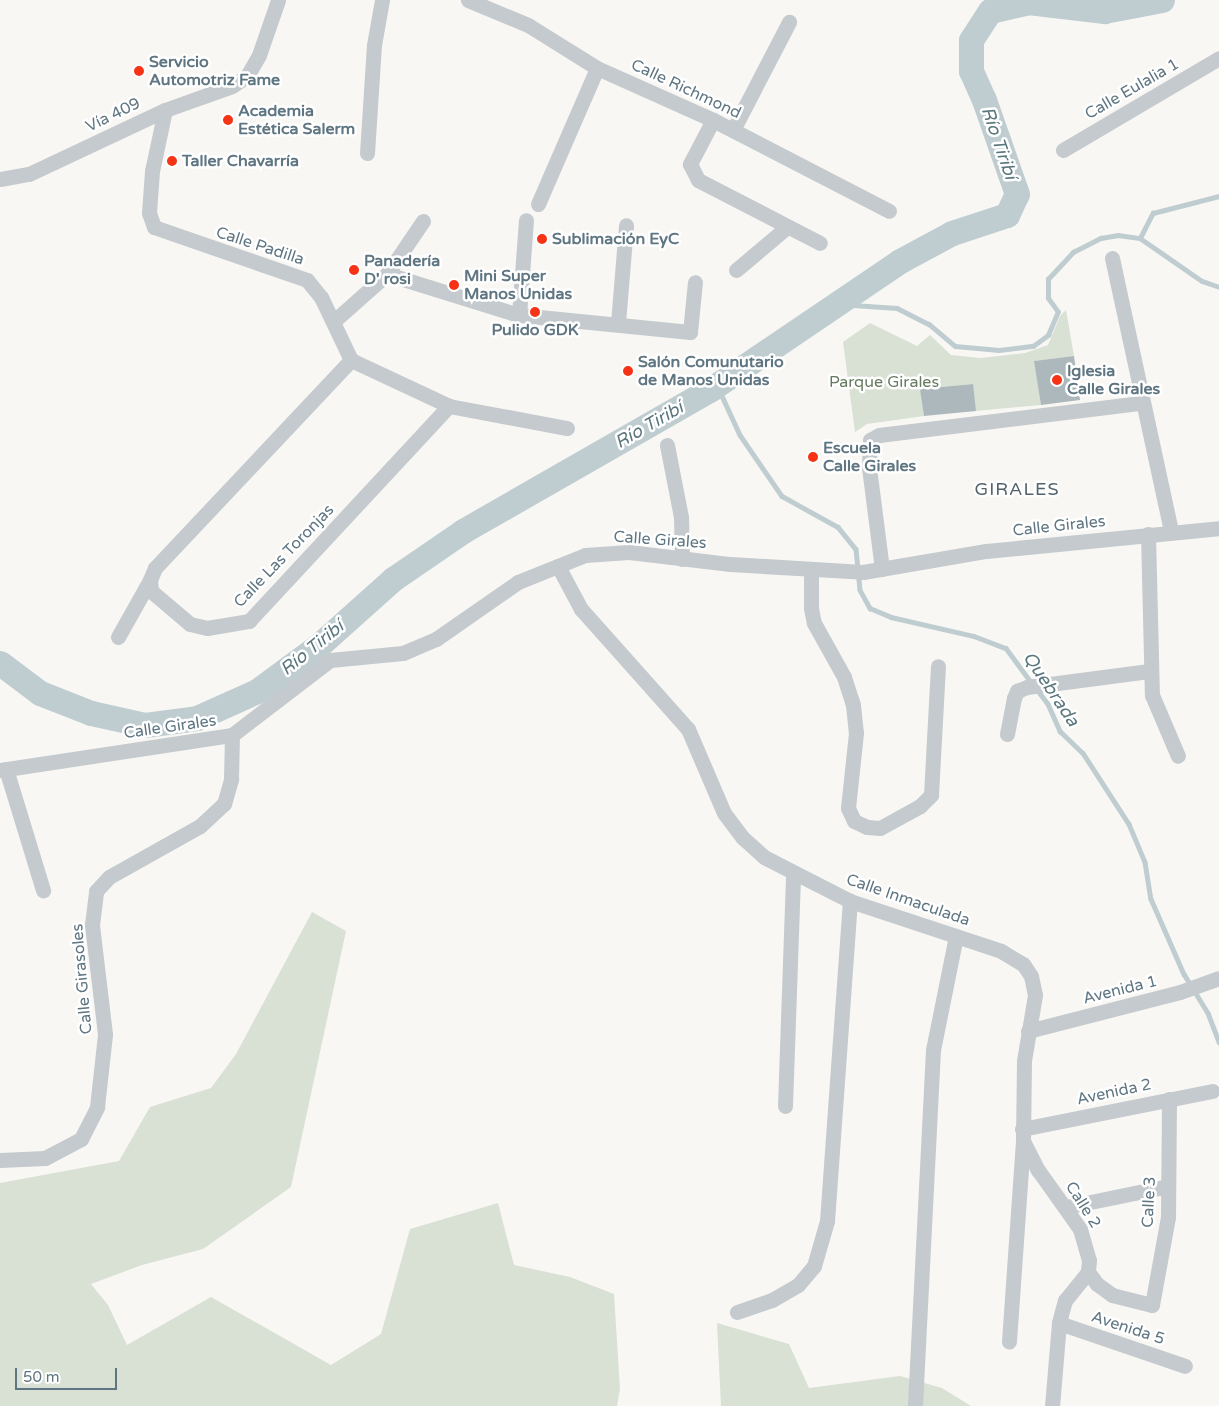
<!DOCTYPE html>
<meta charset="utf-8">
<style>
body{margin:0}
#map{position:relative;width:1219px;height:1406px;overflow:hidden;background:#f8f7f4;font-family:"Varela Round",sans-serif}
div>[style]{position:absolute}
.green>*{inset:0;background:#d9e0d4}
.stream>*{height:4.5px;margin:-2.25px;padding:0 2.25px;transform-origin:2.25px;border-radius:2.25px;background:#bfcdd1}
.river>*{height:25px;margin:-12.5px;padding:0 12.5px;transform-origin:12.5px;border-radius:12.5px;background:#bfcdd1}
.building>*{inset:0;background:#adb8bc}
.minor>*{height:15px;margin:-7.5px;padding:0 7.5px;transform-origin:7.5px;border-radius:7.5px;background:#c4cacd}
.dots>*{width:14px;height:14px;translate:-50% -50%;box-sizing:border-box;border:2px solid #fff;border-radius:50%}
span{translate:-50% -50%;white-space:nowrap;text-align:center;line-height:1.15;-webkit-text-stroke:5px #fff;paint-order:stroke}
.poi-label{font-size:16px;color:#5f7682;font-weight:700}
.left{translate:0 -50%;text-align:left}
.street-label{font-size:16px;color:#5f7682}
.park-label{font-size:16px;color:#667a5f}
.water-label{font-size:18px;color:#5a777d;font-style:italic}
.neighbourhood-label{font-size:18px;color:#52636c;letter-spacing:1px}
.scale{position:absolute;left:15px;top:1368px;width:102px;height:22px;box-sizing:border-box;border:2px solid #5f7682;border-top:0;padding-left:6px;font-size:15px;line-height:18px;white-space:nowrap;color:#5f7682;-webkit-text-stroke:4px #fff;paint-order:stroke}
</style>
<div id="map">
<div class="green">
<i style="clip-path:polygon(1066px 310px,1074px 356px,1035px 361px,1041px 405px,975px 411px,972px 384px,921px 389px,924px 416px,867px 424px,855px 432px,843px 342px,870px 323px,917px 346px,930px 335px,951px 355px,981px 358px,1025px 353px,1048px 345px,1060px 316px)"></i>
<i style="clip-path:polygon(312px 912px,346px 931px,291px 1187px,203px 1249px,142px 1265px,91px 1284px,108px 1305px,127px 1345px,211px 1297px,331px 1365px,381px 1334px,410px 1229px,498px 1203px,514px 1265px,570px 1277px,614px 1294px,620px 1389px,617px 1406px,0 1406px,0 1183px,119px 1161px,150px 1107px,211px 1088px,236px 1054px)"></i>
<i style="clip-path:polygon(717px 1323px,789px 1344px,809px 1388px,900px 1376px,942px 1388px,971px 1406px,721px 1406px)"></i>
</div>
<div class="stream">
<i style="left:1140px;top:238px;width:28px;rotate:-63deg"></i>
<i style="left:1153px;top:213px;width:68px;rotate:-14.4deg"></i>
<i style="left:838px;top:304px;width:59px;rotate:3.9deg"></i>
<i style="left:897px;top:308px;width:36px;rotate:27deg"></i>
<i style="left:929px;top:324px;width:34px;rotate:40deg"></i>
<i style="left:955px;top:346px;width:44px;rotate:5.2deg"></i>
<i style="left:999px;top:350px;width:34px;rotate:-7deg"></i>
<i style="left:1033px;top:346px;width:19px;rotate:-36deg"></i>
<i style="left:1048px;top:335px;width:25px;rotate:-67deg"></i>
<i style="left:1058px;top:312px;width:17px;rotate:-126deg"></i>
<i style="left:1048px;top:298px;width:19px;rotate:-90deg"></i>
<i style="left:1048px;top:279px;width:37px;rotate:-47deg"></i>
<i style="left:1073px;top:252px;width:31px;rotate:-27deg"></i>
<i style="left:1101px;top:238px;width:17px;rotate:-10deg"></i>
<i style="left:1118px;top:235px;width:22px;rotate:8deg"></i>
<i style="left:1140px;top:238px;width:75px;rotate:34.7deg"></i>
<i style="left:1202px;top:281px;width:18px;rotate:19deg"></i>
<i style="left:717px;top:385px;width:55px;rotate:65.3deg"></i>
<i style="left:740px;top:435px;width:74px;rotate:55.5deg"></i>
<i style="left:782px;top:496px;width:64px;rotate:29deg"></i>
<i style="left:838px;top:527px;width:28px;rotate:51deg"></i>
<i style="left:856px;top:549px;width:41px;rotate:84.4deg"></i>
<i style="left:860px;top:590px;width:21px;rotate:61deg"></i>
<i style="left:870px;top:608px;width:23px;rotate:23deg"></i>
<i style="left:891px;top:617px;width:85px;rotate:12.9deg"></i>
<i style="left:974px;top:636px;width:34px;rotate:21deg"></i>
<i style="left:1006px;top:648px;width:42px;rotate:53.7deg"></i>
<i style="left:1036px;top:688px;width:20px;rotate:53deg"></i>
<i style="left:1048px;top:704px;width:30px;rotate:66deg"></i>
<i style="left:1060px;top:731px;width:32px;rotate:44deg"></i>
<i style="left:1083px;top:753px;width:85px;rotate:57.1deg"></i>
<i style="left:1129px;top:824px;width:41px;rotate:67.2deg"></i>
<i style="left:1145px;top:862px;width:37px;rotate:81deg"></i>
<i style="left:1151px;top:899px;width:82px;rotate:66.3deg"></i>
<i style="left:1184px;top:974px;width:46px;rotate:58.4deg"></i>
<i style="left:1208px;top:1013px;width:31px;rotate:69deg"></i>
</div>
<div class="river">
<i style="left:0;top:663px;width:50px;rotate:36.9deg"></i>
<i style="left:40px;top:693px;width:55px;rotate:21.4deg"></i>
<i style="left:91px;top:713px;width:55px;rotate:12.5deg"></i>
<i style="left:145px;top:725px;width:52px;rotate:-7.7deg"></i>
<i style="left:197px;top:718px;width:66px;rotate:-24.2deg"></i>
<i style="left:257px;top:691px;width:74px;rotate:-36.3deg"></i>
<i style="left:317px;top:647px;width:102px;rotate:-41.8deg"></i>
<i style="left:393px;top:579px;width:85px;rotate:-34.4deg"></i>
<i style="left:463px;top:531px;width:286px;rotate:-29.8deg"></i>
<i style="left:711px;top:389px;width:228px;rotate:-34.1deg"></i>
<i style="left:900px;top:261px;width:59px;rotate:-28.3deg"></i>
<i style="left:952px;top:233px;width:58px;rotate:-18.1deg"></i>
<i style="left:1007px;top:215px;width:23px;rotate:-65deg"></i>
<i style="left:1017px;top:194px;width:100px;rotate:-109.3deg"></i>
<i style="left:984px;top:100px;width:32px;rotate:-114deg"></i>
<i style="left:971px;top:71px;width:31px;rotate:-90deg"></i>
<i style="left:971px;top:40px;width:35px;rotate:-57deg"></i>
<i style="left:990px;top:11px;width:39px;rotate:-13deg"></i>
<i style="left:1028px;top:2px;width:77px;rotate:6.8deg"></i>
<i style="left:1104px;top:11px;width:59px;rotate:-10.7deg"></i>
</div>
<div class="building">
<i style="clip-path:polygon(1074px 356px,1080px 400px,1041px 405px,1034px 361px)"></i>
<i style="clip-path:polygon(973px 384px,976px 411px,924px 416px,920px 389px)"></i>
</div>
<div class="minor">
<i style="left:468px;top:0;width:65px;rotate:22.6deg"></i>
<i style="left:528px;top:25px;width:81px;rotate:31.9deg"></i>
<i style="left:597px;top:68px;width:127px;rotate:24.1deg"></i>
<i style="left:713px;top:120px;width:198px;rotate:27.3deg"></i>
<i style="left:165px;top:110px;width:62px;rotate:102deg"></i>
<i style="left:152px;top:171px;width:42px;rotate:94.1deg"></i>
<i style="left:149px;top:213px;width:15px;rotate:70deg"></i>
<i style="left:154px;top:227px;width:162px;rotate:19.1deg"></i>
<i style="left:307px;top:280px;width:22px;rotate:51deg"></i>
<i style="left:321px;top:297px;width:70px;rotate:64.5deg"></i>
<i style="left:351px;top:360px;width:108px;rotate:25.1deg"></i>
<i style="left:449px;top:406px;width:120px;rotate:10.6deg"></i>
<i style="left:713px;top:120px;width:50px;rotate:117.6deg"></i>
<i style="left:690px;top:164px;width:18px;rotate:63deg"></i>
<i style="left:698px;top:180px;width:137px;rotate:27.3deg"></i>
<i style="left:733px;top:130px;width:122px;rotate:-62.6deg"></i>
<i style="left:1063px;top:150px;width:181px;rotate:-30.5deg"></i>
<i style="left:367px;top:153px;width:108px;rotate:-86.3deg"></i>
<i style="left:374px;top:45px;width:46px;rotate:-79.9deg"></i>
<i style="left:0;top:179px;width:29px;rotate:-10deg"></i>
<i style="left:29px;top:174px;width:150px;rotate:-25.2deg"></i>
<i style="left:165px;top:110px;width:71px;rotate:-19.7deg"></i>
<i style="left:232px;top:86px;width:18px;rotate:-34deg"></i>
<i style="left:247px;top:76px;width:24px;rotate:-60deg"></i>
<i style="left:259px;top:55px;width:58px;rotate:-70.9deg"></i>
<i style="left:538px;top:204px;width:148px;rotate:-66.5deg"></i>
<i style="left:1112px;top:258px;width:279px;rotate:77.8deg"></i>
<i style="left:736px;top:270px;width:67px;rotate:-40.1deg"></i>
<i style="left:387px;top:274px;width:64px;rotate:-55.8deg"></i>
<i style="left:519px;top:315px;width:95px;rotate:-85.8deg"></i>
<i style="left:334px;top:321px;width:71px;rotate:-41.6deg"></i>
<i style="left:387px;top:274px;width:138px;rotate:17.3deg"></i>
<i style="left:519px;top:315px;width:172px;rotate:5.7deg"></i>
<i style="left:690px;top:332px;width:50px;rotate:-84.3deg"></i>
<i style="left:618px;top:323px;width:98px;rotate:-85.3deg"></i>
<i style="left:351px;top:360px;width:286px;rotate:133.3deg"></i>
<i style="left:155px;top:568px;width:13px;rotate:113deg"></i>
<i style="left:150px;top:580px;width:11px;rotate:85deg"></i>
<i style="left:151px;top:591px;width:51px;rotate:40.2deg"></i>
<i style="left:190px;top:624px;width:17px;rotate:13deg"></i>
<i style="left:207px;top:628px;width:43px;rotate:-9.5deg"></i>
<i style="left:249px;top:621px;width:294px;rotate:-47.1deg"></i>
<i style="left:667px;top:445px;width:73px;rotate:79deg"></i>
<i style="left:681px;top:517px;width:42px;rotate:88.6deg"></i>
<i style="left:1148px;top:534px;width:161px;rotate:88.6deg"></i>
<i style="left:1152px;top:695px;width:66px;rotate:66.9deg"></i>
<i style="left:558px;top:566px;width:49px;rotate:61.9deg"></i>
<i style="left:581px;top:609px;width:161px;rotate:48.3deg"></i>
<i style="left:688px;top:729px;width:91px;rotate:66.8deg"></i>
<i style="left:724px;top:813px;width:31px;rotate:53deg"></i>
<i style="left:743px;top:838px;width:28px;rotate:42deg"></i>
<i style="left:764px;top:857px;width:97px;rotate:27.1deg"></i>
<i style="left:850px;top:901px;width:159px;rotate:18.3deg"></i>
<i style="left:1001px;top:951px;width:26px;rotate:31deg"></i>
<i style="left:1023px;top:964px;width:14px;rotate:56deg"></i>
<i style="left:1031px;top:976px;width:19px;rotate:78deg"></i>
<i style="left:1035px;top:995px;width:67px;rotate:99.5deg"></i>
<i style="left:1024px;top:1061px;width:80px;rotate:90.7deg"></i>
<i style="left:1023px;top:1141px;width:201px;rotate:94deg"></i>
<i style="left:882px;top:569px;width:102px;rotate:-97.3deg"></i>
<i style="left:869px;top:468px;width:28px;rotate:-88deg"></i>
<i style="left:870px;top:440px;width:10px;rotate:-29deg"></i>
<i style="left:879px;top:435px;width:264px;rotate:-7deg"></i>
<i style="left:811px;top:570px;width:38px;rotate:90deg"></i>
<i style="left:811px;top:608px;width:15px;rotate:79deg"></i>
<i style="left:814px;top:623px;width:62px;rotate:60.9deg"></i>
<i style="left:844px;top:677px;width:29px;rotate:72deg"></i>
<i style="left:853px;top:705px;width:28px;rotate:84deg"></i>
<i style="left:856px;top:733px;width:75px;rotate:96.1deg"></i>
<i style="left:848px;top:808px;width:14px;rotate:65deg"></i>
<i style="left:854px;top:821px;width:14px;rotate:25deg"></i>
<i style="left:867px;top:827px;width:13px;rotate:4deg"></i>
<i style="left:880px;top:828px;width:46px;rotate:-28.8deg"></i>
<i style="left:920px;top:806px;width:16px;rotate:-45deg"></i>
<i style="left:931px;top:795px;width:129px;rotate:-86.9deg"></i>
<i style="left:118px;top:637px;width:65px;rotate:-60.7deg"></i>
<i style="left:1007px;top:734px;width:37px;rotate:-79deg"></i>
<i style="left:1014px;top:698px;width:8px;rotate:-67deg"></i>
<i style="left:1017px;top:691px;width:11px;rotate:-22deg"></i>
<i style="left:1027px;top:687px;width:123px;rotate:-7.5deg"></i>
<i style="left:6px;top:769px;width:127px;rotate:73deg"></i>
<i style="left:0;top:770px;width:235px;rotate:-8.6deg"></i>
<i style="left:232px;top:735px;width:123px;rotate:-37.4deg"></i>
<i style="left:330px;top:660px;width:73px;rotate:-5.5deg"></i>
<i style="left:403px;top:653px;width:36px;rotate:-23deg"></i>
<i style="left:436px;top:639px;width:100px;rotate:-34.8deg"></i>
<i style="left:518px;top:582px;width:72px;rotate:-21.9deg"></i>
<i style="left:585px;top:555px;width:44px;rotate:-3.9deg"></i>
<i style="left:629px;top:552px;width:102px;rotate:6.8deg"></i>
<i style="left:730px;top:564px;width:133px;rotate:3.4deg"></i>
<i style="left:863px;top:572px;width:125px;rotate:-9.7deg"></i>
<i style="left:986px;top:551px;width:234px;rotate:-5.6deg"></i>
<i style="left:1028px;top:1031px;width:157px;rotate:-14.4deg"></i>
<i style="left:1180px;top:992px;width:41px;rotate:-19.7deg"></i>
<i style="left:785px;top:1106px;width:233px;rotate:-88deg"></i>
<i style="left:1022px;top:1129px;width:194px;rotate:-11.3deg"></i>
<i style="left:1023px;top:1141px;width:33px;rotate:63deg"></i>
<i style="left:1038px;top:1170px;width:72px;rotate:54.6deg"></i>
<i style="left:1080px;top:1229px;width:32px;rotate:74deg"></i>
<i style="left:1089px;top:1260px;width:12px;rotate:95deg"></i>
<i style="left:1088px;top:1272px;width:36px;rotate:129deg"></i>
<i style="left:1065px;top:1300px;width:24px;rotate:105deg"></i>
<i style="left:1059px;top:1323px;width:83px;rotate:94.8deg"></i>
<i style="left:0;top:1160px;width:45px;rotate:-2.5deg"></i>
<i style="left:45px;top:1158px;width:41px;rotate:-27.8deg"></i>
<i style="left:81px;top:1139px;width:36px;rotate:-63deg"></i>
<i style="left:97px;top:1107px;width:73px;rotate:-83.7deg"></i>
<i style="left:105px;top:1034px;width:110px;rotate:-96.8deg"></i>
<i style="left:92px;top:925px;width:34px;rotate:-83deg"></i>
<i style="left:96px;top:891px;width:19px;rotate:-47deg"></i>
<i style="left:109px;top:877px;width:104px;rotate:-29.3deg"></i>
<i style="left:200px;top:826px;width:33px;rotate:-43deg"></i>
<i style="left:224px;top:804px;width:26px;rotate:-74deg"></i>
<i style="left:231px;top:779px;width:44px;rotate:-88.7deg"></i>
<i style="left:1066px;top:1207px;width:104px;rotate:-11.6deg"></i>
<i style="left:1088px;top:1272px;width:15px;rotate:53deg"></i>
<i style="left:1097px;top:1284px;width:19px;rotate:36deg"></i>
<i style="left:1112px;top:1295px;width:41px;rotate:14deg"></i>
<i style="left:1152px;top:1305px;width:89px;rotate:-79.7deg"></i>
<i style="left:1168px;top:1217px;width:118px;rotate:-89.5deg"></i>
<i style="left:737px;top:1312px;width:37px;rotate:-19deg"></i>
<i style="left:772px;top:1300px;width:30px;rotate:-30deg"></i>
<i style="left:798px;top:1285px;width:25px;rotate:-50deg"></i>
<i style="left:814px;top:1266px;width:47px;rotate:-73.9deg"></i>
<i style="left:827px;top:1221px;width:321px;rotate:-85.9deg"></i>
<i style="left:1059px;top:1323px;width:133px;rotate:18.8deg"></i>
<i style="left:915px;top:1405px;width:355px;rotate:-87.1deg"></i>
<i style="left:933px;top:1050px;width:116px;rotate:-78.6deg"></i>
</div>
<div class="dots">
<i style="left:139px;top:71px;background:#f63316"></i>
<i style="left:228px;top:120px;background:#f63316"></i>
<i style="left:172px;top:161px;background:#f63316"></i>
<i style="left:542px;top:239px;background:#f63316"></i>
<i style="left:354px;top:270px;background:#f63316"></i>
<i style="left:454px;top:285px;background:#f63316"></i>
<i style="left:535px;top:312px;background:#f63316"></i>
<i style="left:628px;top:371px;background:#f63316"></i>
<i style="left:1057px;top:380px;background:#f63316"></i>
<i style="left:813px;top:457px;background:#f63316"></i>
</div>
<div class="poi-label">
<span class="left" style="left:149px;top:71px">Servicio<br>Automotriz Fame</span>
<span class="left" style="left:238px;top:120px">Academia<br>Estética Salerm</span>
<span class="left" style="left:182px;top:161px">Taller Chavarría</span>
<span class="left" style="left:552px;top:239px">Sublimación EyC</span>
<span class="left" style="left:364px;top:270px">Panadería<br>D' rosi</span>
<span class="left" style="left:464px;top:285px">Mini Super<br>Manos Unidas</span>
<span style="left:535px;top:330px">Pulido GDK</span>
<span class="left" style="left:638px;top:371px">Salón Comunutario<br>de Manos Unidas</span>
<span class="left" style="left:1067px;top:380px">Iglesia<br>Calle Girales</span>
<span class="left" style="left:823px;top:457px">Escuela<br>Calle Girales</span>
</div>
<div class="street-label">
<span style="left:686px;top:89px;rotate:25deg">Calle Richmond</span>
<span style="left:1132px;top:89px;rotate:-30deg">Calle Eulalia 1</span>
<span style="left:113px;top:115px;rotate:-26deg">Vía 409</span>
<span style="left:260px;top:246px;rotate:18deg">Calle Padilla</span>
<span style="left:1059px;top:526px;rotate:-6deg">Calle Girales</span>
<span style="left:660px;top:540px;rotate:4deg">Calle Girales</span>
<span style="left:284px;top:556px;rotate:-46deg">Calle Las Toronjas</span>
<span style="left:170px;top:727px;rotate:-8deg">Calle Girales</span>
<span style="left:908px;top:900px;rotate:19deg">Calle Inmaculada</span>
<span style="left:82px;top:979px;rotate:-95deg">Calle Girasoles</span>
<span style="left:1120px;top:990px;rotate:-14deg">Avenida 1</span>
<span style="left:1114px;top:1092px;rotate:-12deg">Avenida 2</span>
<span style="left:1149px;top:1202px;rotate:-87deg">Calle 3</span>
<span style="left:1083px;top:1205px;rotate:58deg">Calle 2</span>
<span style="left:1128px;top:1328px;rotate:18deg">Avenida 5</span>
</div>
<div class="park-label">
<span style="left:884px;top:382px">Parque Girales</span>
</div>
<div class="water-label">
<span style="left:999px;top:143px;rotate:71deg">Río Tiribí</span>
<span style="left:649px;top:425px;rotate:-30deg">Río Tiribí</span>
<span style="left:312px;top:648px;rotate:-39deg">Río Tiribí</span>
<span style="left:1051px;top:689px;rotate:56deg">Quebrada</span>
</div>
<div class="neighbourhood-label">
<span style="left:1017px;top:489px">GIRALES</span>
</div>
<div class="scale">50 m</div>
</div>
